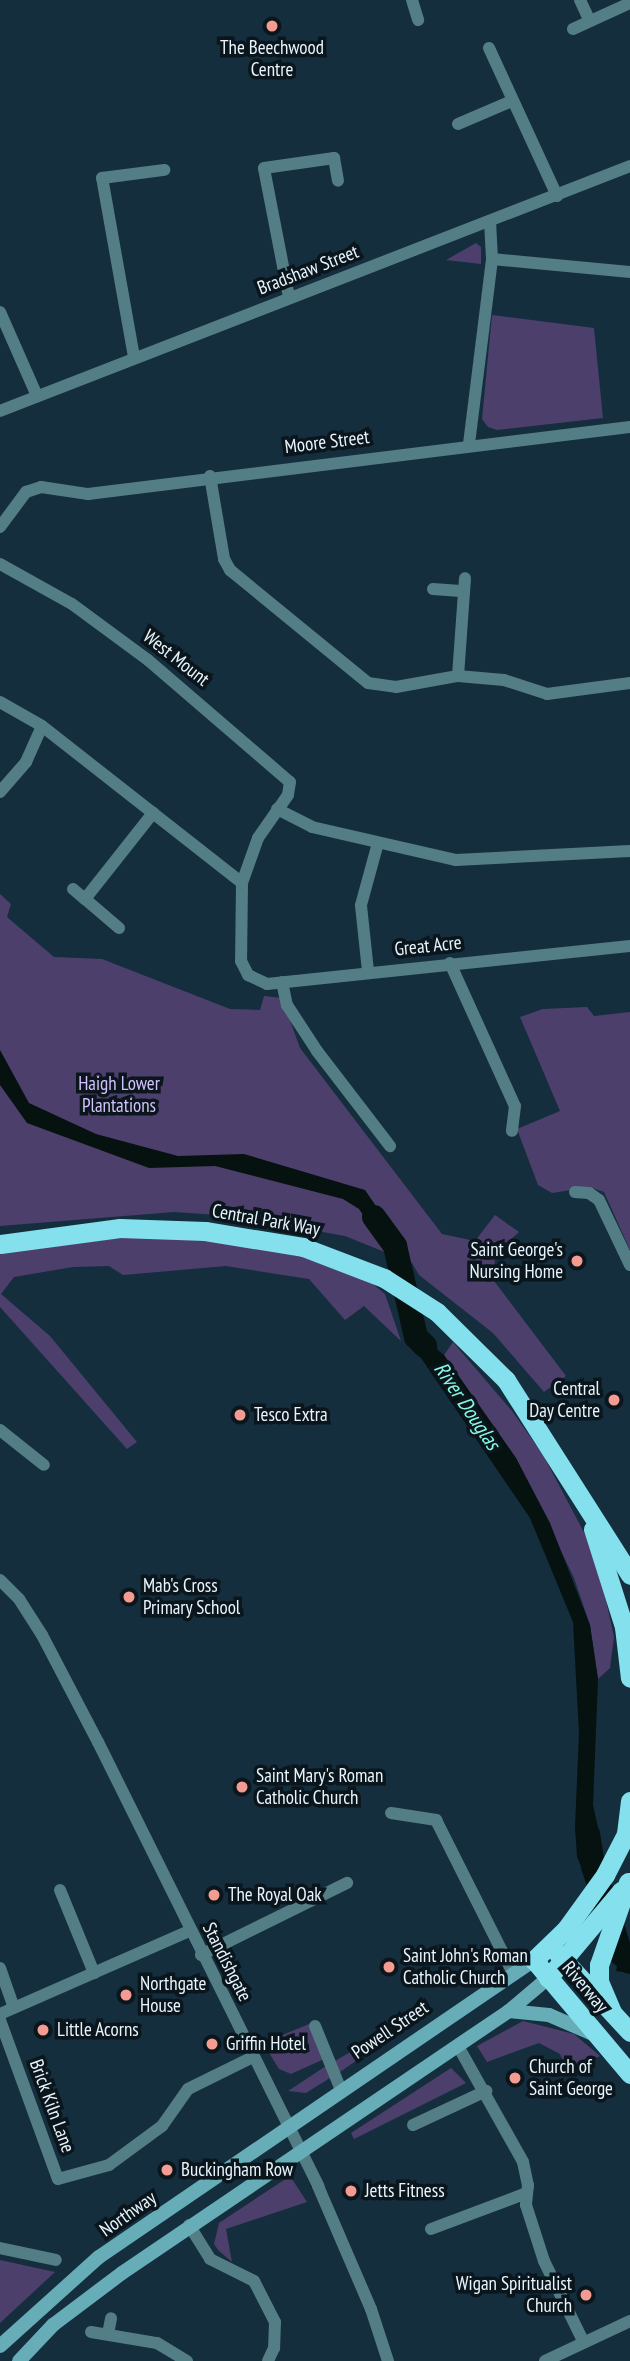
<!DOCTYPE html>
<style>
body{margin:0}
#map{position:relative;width:630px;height:2361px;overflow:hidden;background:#142e3e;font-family:"PT Sans Narrow",sans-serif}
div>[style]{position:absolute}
.green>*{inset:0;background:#4d3f6c}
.water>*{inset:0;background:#051210}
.river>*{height:24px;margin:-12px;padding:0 12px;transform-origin:12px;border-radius:12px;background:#051210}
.minor>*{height:12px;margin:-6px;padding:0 6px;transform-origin:6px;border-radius:6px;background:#537e85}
.secondary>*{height:14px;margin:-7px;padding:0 7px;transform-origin:7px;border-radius:7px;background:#66adb8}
.trunk>*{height:19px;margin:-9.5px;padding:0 9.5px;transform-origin:9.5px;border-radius:9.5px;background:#85e0ee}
.dots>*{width:19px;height:19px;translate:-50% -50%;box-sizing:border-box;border:4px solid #0a151c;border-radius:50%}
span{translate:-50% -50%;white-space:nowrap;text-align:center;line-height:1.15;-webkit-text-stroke:7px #0a151c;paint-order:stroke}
.poi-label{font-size:19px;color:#e9f5fe}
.right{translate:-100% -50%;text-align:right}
.left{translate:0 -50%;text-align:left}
.street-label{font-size:19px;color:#e9f5fe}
.park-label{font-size:19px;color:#d3c2fd}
.water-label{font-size:21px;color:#88fae4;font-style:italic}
</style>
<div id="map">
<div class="green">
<i style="clip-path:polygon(476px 243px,481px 247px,481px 264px,446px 260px)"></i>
<i style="clip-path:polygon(492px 315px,594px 328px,603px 418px,497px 430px,488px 427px,482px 419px)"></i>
<i style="clip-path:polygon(0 894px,11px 904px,7px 917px,54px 957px,102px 959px,230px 1009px,260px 1010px,264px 996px,282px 998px,300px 1048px,442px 1234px,475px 1241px,495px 1215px,519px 1232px,495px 1254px,494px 1281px,566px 1376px,544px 1392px,493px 1333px,419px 1275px,412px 1263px,345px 1236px,233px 1216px,174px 1212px,0 1226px)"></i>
<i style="clip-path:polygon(587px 1007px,594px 1016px,630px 1012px,630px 1250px,604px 1192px,589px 1187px,552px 1193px,538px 1185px,517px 1129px,560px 1111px,520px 1017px,543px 1009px)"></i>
<i style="clip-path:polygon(139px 1236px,190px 1237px,298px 1254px,373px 1284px,385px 1294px,401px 1341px,364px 1306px,345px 1320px,309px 1279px,226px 1266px,123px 1275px,109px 1266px,73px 1267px,14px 1277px,1px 1294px,50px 1336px,137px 1442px,127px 1449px,0 1307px,0 1252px)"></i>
<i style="clip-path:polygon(453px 1342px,512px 1411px,543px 1455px,596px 1555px,614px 1637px,610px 1668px,598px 1679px,590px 1625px,574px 1578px,516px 1458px,444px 1355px)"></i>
<i style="clip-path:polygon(523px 2021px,574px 2034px,600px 2056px,568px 2072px,560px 2054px,539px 2043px,487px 2062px,477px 2046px)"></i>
<i style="clip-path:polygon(309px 2024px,324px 2059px,291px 2074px,279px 2069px,263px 2043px)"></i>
<i style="clip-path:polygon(356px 2049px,360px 2058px,340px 2072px,333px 2062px)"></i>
<i style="clip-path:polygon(326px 2066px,330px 2078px,306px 2093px,288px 2091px)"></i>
<i style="clip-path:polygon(451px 2068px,466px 2083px,354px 2139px,351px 2133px)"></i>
<i style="clip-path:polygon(290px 2176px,307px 2202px,226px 2229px,232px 2262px,219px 2251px,214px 2244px,219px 2223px)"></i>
<i style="clip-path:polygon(0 2260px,55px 2272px,0 2323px)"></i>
</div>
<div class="water">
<i style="clip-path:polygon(0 1050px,29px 1103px,96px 1134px,178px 1156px,244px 1154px,365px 1190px,400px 1241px,386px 1248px,359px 1209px,343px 1199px,215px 1166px,149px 1168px,27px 1123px,0 1085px)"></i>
<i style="clip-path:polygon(398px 1307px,416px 1320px,424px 1339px,444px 1355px,516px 1458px,550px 1523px,590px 1625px,598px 1679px,593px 1805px,601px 1841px,599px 1855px,586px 1877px,577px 1857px,575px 1827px,579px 1733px,573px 1622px,530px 1518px,419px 1355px)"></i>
<i style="clip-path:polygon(622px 1948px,630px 1956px,630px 1973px,616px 1971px)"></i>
</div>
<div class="river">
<i style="left:374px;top:1217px;width:36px;rotate:54deg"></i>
<i style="left:395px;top:1246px;width:93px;rotate:77deg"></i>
<i style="left:416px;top:1337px;width:13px;rotate:45deg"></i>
<i style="left:588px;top:1834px;width:32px;rotate:81deg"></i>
<i style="left:593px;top:1866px;width:92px;rotate:72.3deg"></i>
<i style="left:621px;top:1954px;width:12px;rotate:42deg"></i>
</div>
<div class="minor">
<i style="left:412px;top:0;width:21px;rotate:73deg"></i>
<i style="left:580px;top:0;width:23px;rotate:65deg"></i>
<i style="left:573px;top:29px;width:63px;rotate:-24.5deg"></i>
<i style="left:489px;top:48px;width:163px;rotate:65.3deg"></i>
<i style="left:458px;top:124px;width:59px;rotate:-23.1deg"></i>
<i style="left:492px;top:259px;width:139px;rotate:5.4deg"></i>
<i style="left:289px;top:297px;width:131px;rotate:-101deg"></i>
<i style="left:264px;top:168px;width:71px;rotate:-8.1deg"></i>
<i style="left:334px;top:158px;width:23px;rotate:80deg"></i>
<i style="left:0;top:312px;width:92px;rotate:66.2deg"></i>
<i style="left:134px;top:357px;width:182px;rotate:-100.1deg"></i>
<i style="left:102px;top:178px;width:63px;rotate:-7.4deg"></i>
<i style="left:0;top:411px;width:676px;rotate:-21.25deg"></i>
<i style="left:469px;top:444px;width:186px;rotate:-82.9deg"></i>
<i style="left:492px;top:259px;width:36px;rotate:-93deg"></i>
<i style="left:210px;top:476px;width:84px;rotate:80.4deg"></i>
<i style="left:224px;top:559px;width:13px;rotate:61deg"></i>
<i style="left:230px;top:570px;width:178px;rotate:39.3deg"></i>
<i style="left:368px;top:683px;width:28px;rotate:8deg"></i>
<i style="left:396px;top:687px;width:63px;rotate:-10.1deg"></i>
<i style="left:458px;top:676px;width:46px;rotate:5deg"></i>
<i style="left:504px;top:680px;width:45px;rotate:18deg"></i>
<i style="left:547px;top:694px;width:84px;rotate:-7.5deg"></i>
<i style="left:0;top:527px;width:44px;rotate:-53.4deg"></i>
<i style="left:26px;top:492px;width:16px;rotate:-18deg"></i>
<i style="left:41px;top:487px;width:48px;rotate:8.5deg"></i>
<i style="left:88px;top:494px;width:546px;rotate:-7.05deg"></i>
<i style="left:0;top:564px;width:82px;rotate:29.1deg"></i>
<i style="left:72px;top:604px;width:94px;rotate:36.4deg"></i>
<i style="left:148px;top:660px;width:187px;rotate:40.7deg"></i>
<i style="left:290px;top:782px;width:13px;rotate:99deg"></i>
<i style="left:288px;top:795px;width:52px;rotate:124.9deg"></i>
<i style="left:258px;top:838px;width:48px;rotate:109.6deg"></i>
<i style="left:242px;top:883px;width:78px;rotate:90.7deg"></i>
<i style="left:241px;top:961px;width:16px;rotate:63deg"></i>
<i style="left:248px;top:975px;width:21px;rotate:25deg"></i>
<i style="left:267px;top:984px;width:365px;rotate:-6deg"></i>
<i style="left:433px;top:589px;width:31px;rotate:4deg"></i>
<i style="left:458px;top:676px;width:98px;rotate:-85.9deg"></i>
<i style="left:0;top:702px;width:48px;rotate:29.7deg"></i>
<i style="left:42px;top:726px;width:254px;rotate:38.1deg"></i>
<i style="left:0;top:792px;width:40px;rotate:-49deg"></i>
<i style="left:26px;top:762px;width:39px;rotate:-66deg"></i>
<i style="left:277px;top:809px;width:39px;rotate:27deg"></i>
<i style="left:312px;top:827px;width:148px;rotate:12.9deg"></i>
<i style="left:456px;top:860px;width:174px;rotate:-3deg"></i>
<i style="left:73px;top:889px;width:16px;rotate:40deg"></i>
<i style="left:119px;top:928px;width:45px;rotate:-139.5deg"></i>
<i style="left:85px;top:899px;width:110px;rotate:-51.7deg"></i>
<i style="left:450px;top:963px;width:157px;rotate:65.6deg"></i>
<i style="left:515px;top:1106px;width:25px;rotate:97deg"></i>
<i style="left:368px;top:971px;width:66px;rotate:-96.1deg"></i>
<i style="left:361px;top:905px;width:64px;rotate:-74.7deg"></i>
<i style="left:282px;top:982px;width:24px;rotate:78deg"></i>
<i style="left:287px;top:1005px;width:55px;rotate:56.9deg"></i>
<i style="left:317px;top:1051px;width:120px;rotate:52.5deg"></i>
<i style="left:575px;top:1192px;width:14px;rotate:4deg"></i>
<i style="left:589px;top:1193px;width:12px;rotate:35deg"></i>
<i style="left:599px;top:1200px;width:72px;rotate:64.5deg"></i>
<i style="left:0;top:1430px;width:56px;rotate:38.5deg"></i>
<i style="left:0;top:1580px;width:27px;rotate:45deg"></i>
<i style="left:19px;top:1599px;width:43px;rotate:57.4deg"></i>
<i style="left:42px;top:1635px;width:121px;rotate:62.4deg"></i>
<i style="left:98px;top:1742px;width:496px;rotate:63.6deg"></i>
<i style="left:318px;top:2186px;width:134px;rotate:66.7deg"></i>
<i style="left:371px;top:2309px;width:55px;rotate:71.9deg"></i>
<i style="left:391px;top:1813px;width:46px;rotate:8.8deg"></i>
<i style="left:436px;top:1820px;width:171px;rotate:63.3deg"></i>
<i style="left:60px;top:1890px;width:90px;rotate:67.7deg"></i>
<i style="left:201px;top:1955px;width:163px;rotate:-26.3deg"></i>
<i style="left:0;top:1968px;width:42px;rotate:70.7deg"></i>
<i style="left:0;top:2014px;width:206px;rotate:-23.7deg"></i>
<i style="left:0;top:2020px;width:169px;rotate:70deg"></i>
<i style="left:58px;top:2179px;width:53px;rotate:-15.4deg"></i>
<i style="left:109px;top:2165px;width:66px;rotate:-36.3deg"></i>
<i style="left:162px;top:2126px;width:45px;rotate:-54.9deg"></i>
<i style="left:188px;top:2089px;width:72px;rotate:-26.2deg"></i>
<i style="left:315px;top:2026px;width:69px;rotate:67.9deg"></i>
<i style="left:458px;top:2046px;width:133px;rotate:60.7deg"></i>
<i style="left:523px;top:2162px;width:24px;rotate:78deg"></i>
<i style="left:528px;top:2185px;width:20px;rotate:96deg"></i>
<i style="left:526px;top:2205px;width:59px;rotate:72.2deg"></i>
<i style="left:544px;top:2261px;width:89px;rotate:64deg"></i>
<i style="left:413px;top:2125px;width:81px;rotate:-25deg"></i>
<i style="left:189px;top:2225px;width:40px;rotate:58deg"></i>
<i style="left:210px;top:2259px;width:49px;rotate:26.6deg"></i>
<i style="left:254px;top:2281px;width:46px;rotate:62.9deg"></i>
<i style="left:275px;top:2322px;width:26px;rotate:92deg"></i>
<i style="left:274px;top:2348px;width:14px;rotate:115deg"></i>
<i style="left:431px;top:2229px;width:99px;rotate:-20.6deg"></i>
<i style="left:0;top:2248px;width:57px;rotate:12.1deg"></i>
<i style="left:91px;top:2332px;width:67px;rotate:9.5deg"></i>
<i style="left:157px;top:2343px;width:35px;rotate:31deg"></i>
<i style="left:108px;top:2334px;width:16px;rotate:-79deg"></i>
<i style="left:545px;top:2361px;width:94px;rotate:-25.2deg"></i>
</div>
<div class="secondary">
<i style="left:509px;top:2011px;width:40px;rotate:5.7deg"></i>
<i style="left:549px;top:2015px;width:48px;rotate:23.4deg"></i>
<i style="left:0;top:2346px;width:133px;rotate:-42deg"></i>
<i style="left:99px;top:2257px;width:527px;rotate:-34.32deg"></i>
<i style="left:19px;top:2361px;width:50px;rotate:-46.6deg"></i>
<i style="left:53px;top:2325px;width:86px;rotate:-37deg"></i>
<i style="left:122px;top:2273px;width:467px;rotate:-34.1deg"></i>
<i style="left:509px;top:2011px;width:51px;rotate:-40.2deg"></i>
</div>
<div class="trunk">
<i style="left:0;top:1244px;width:121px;rotate:-7.6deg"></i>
<i style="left:120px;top:1228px;width:85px;rotate:2deg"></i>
<i style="left:205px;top:1231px;width:99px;rotate:9.3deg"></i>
<i style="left:303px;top:1247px;width:87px;rotate:20.9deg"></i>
<i style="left:384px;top:1278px;width:63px;rotate:32.7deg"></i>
<i style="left:437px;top:1312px;width:97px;rotate:44.6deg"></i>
<i style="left:506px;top:1380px;width:231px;rotate:57.5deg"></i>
<i style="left:593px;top:1529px;width:103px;rotate:72.4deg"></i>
<i style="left:624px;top:1627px;width:51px;rotate:83.3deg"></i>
<i style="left:630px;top:1801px;width:33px;rotate:97deg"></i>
<i style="left:626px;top:1834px;width:46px;rotate:117.1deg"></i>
<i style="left:605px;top:1875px;width:67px;rotate:125.8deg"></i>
<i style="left:566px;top:1929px;width:45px;rotate:135.9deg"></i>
<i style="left:534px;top:1960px;width:149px;rotate:49.9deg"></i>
<i style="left:558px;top:1954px;width:106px;rotate:47.3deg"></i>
<i style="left:548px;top:1978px;width:114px;rotate:-50deg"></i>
<i style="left:612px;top:2012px;width:34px;rotate:-113deg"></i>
<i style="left:599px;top:1981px;width:16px;rotate:-90deg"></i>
<i style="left:599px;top:1965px;width:88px;rotate:-70.7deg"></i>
</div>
<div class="dots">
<i style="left:272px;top:26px;background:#f59c92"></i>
<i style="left:577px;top:1261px;background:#f59c92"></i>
<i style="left:614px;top:1400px;background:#f59c92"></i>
<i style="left:240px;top:1415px;background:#f59c92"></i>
<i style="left:129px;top:1597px;background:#f59c92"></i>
<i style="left:242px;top:1787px;background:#f59c92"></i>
<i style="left:214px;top:1895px;background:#f59c92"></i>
<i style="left:389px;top:1967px;background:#f59c92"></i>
<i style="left:126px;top:1995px;background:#f59c92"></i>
<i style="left:43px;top:2030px;background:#f59c92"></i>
<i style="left:212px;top:2044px;background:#f59c92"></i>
<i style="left:515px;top:2078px;background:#f59c92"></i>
<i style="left:167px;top:2170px;background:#f59c92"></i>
<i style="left:351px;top:2191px;background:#f59c92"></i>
<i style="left:586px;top:2295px;background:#f59c92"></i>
</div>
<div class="poi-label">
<span style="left:272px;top:59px">The Beechwood<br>Centre</span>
<span class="right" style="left:563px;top:1261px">Saint George's<br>Nursing Home</span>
<span class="right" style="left:600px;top:1400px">Central<br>Day Centre</span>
<span class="left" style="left:254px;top:1415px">Tesco Extra</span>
<span class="left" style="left:143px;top:1597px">Mab's Cross<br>Primary School</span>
<span class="left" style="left:256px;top:1787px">Saint Mary's Roman<br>Catholic Church</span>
<span class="left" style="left:228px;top:1895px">The Royal Oak</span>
<span class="left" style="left:403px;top:1967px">Saint John's Roman<br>Catholic Church</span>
<span class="left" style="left:140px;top:1995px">Northgate<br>House</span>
<span class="left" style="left:57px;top:2030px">Little Acorns</span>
<span class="left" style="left:226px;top:2044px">Griffin Hotel</span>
<span class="left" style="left:529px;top:2078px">Church of<br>Saint George</span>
<span class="left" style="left:181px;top:2170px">Buckingham Row</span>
<span class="left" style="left:365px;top:2191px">Jetts Fitness</span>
<span class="right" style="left:572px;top:2295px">Wigan Spiritualist<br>Church</span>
</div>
<div class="street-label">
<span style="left:308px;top:270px;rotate:-21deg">Bradshaw Street</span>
<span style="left:327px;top:442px;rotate:-7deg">Moore Street</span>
<span style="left:176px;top:658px;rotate:38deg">West Mount</span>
<span style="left:428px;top:946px;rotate:-6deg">Great Acre</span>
<span style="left:266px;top:1220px;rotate:10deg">Central Park Way</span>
<span style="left:227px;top:1962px;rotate:63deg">Standishgate</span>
<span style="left:585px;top:1987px;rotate:50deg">Riverway</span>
<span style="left:390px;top:2030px;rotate:-34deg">Powell Street</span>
<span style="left:52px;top:2106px;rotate:70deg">Brick Kiln Lane</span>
<span style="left:128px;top:2214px;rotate:-35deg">Northway</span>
</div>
<div class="park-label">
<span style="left:119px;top:1095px">Haigh Lower<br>Plantations</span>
</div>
<div class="water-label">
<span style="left:467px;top:1406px;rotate:56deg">River Douglas</span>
</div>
</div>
